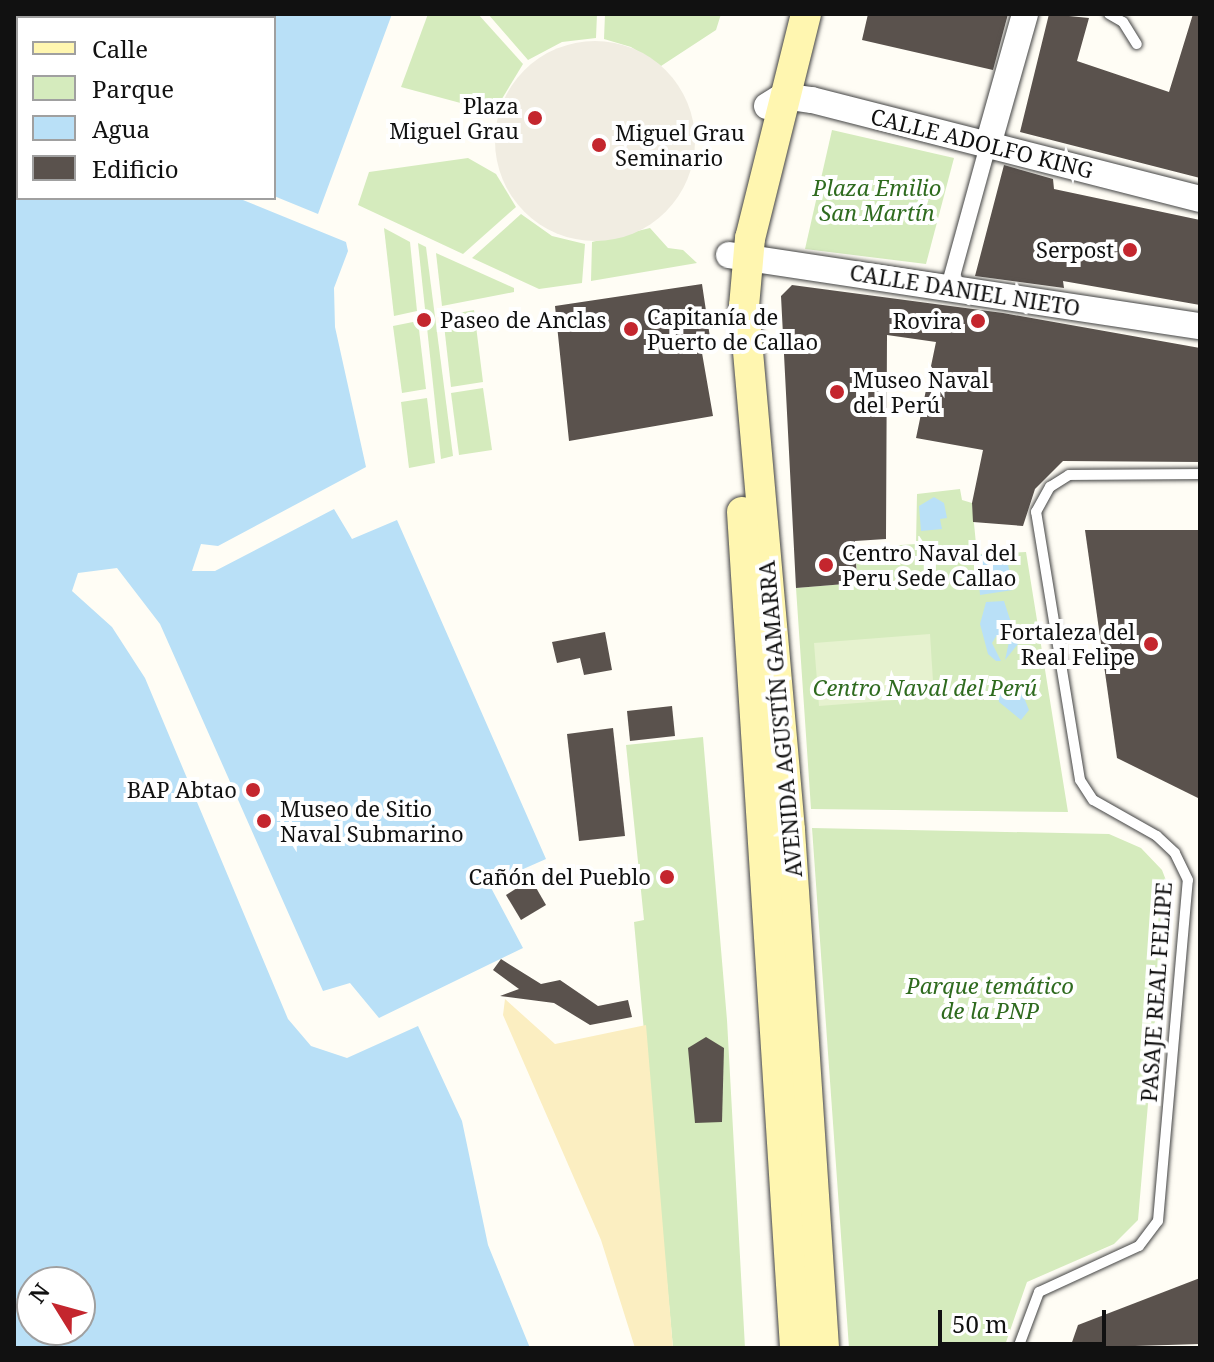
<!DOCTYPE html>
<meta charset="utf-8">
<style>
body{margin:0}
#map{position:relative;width:1214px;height:1362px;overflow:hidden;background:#fffdf5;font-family:"Noto Serif",serif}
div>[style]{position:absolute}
.green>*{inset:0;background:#d5ebbd}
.sand>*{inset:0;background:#fbeec1}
.pitch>*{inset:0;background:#e6f2cf}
.plaza>*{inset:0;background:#f1ede2}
.round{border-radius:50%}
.water>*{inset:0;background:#b9e0f7}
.building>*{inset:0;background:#5a524d}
.roads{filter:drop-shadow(0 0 2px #444) drop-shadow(0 0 2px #444)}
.service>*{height:10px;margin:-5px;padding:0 5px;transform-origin:5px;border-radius:5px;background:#fff}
.pedestrian>*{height:16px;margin:-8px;padding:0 8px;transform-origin:8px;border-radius:8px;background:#fff}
.tertiary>*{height:26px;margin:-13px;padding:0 13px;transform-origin:13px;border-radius:13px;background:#fff}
.secondary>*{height:30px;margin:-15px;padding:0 15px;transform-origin:15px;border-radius:15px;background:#fff6b0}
.dots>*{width:22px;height:22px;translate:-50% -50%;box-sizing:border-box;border:4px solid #fff;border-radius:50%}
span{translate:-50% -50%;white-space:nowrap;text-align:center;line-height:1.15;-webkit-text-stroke:8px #fff;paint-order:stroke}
.poi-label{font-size:22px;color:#111}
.right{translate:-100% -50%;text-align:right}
.left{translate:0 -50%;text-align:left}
.street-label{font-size:22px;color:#111}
.park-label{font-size:22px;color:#2f6b1f;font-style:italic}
.frame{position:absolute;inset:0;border:16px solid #111;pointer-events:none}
.legend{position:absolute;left:16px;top:16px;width:260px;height:184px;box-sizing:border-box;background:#fff;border:2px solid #a0a0a0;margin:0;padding:10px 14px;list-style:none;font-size:24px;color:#111}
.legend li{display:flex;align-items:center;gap:16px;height:40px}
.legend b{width:40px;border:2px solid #a0a0a0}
.north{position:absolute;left:16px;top:1266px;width:80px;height:80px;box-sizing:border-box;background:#fff;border:2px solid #a0a0a0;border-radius:50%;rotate:307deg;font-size:22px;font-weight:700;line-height:32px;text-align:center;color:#111}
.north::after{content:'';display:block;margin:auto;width:28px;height:36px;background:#c4262e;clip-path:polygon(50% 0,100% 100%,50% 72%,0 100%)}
.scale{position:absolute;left:938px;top:1310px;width:168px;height:36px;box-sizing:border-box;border:4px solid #111;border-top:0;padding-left:10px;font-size:24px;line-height:28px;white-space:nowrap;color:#111;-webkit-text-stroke:6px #fff;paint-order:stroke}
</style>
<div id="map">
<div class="green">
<i style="clip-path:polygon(428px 14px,478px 14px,523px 64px,494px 112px,401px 87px)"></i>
<i style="clip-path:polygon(488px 14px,597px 14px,596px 38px,562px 42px,528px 60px)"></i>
<i style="clip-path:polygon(605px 14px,721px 14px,716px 30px,661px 66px,631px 47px,604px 39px)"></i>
<i style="clip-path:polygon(832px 130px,954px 158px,926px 264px,805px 249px)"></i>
<i style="clip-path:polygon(468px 158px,496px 174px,516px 207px,463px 254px,358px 205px,369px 172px)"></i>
<i style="clip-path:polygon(521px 214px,552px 236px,585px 244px,582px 283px,539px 289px,472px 258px)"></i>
<i style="clip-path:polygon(384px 228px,410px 242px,417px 311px,394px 316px)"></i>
<i style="clip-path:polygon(650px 228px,668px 248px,683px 250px,697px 263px,591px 281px,592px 242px)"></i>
<i style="clip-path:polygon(418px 243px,426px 247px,453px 456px,441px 459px)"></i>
<i style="clip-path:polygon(436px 253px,514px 288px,514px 292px,442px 306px)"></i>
<i style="clip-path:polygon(474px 310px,483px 382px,451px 387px,443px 316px)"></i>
<i style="clip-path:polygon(418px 321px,426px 389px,402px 393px,393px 326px)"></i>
<i style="clip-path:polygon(483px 388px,492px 450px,459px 455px,451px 393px)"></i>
<i style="clip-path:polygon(427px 398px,435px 463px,409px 468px,401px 402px)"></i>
<i style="clip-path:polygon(960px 489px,962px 500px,972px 503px,977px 554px,1026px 552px,1068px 812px,811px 809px,796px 588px,857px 583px,856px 548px,916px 544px,917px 494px)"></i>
<i style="clip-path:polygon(703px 737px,727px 1020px,745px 1348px,673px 1348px,634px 922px,644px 920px,626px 745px)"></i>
<i style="clip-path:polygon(812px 828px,1109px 834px,1141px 848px,1162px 870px,1167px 883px,1138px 1220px,1114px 1244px,1027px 1282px,1004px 1348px,849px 1348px)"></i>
</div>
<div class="sand">
<i style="clip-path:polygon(505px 999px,555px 1044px,646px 1025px,673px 1348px,635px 1348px,601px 1240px,503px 1015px)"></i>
</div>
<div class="pitch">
<i style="clip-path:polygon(930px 634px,934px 697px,819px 706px,814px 643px)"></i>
</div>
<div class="plaza">
<i class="round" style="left:495px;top:41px;width:200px;height:200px"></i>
</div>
<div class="water">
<i style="clip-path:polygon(evenodd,14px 14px,124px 18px,18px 18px,18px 198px,238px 198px,346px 242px,348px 251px,334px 288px,335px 327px,366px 467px,218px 546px,201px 544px,192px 571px,215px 571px,334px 509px,352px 539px,397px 520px,546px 859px,489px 884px,523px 948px,379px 1018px,350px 983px,323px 991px,160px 624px,117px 568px,78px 573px,72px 591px,112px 627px,145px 678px,288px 1019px,311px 1046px,347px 1058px,418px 1026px,462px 1121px,488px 1245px,530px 1348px,14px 1348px,14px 14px,32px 1282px,80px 1282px,80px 1330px,32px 1330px,32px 1282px)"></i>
<i style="clip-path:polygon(140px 14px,392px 14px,318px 214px,274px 196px,274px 18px)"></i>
<i style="clip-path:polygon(934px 497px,944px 503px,947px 518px,940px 519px,942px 529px,921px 531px,919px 506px)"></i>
<i style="clip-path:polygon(1006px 554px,1013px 590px,980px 595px,977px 555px)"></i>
<i style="clip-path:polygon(1004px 601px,1018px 644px,1005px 660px,1009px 642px,997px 635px,992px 643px,1001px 661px,996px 661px,988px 654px,980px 624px,986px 602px)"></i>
<i style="clip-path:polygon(1004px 683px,1021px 690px,1029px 710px,1021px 720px,999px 702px,997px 692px)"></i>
</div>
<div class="building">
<i style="clip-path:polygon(868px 14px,1008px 14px,993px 70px,862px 40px)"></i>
<i style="clip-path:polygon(1049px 14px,1089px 18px,1077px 61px,1169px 92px,1193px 14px,1200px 14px,1200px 178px,1020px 132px)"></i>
<i style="clip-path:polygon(1004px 165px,1053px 179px,1054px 189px,1200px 220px,1200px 305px,1063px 281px,1064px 288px,975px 276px)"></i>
<i style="clip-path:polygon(702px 284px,712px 351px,702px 353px,713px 416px,569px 441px,555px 306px)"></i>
<i style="clip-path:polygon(792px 285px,1003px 313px,1200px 348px,1200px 462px,1063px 461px,1035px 489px,1023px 526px,973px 522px,972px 503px,983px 450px,916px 438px,936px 342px,887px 335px,886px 539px,855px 541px,857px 583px,796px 588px,781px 296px)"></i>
<i style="clip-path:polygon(1085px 530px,1200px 530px,1200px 799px,1117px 758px)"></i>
<i style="clip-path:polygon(605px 632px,612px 670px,584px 675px,580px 658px,557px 663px,552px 642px)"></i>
<i style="clip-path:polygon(672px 706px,675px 736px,630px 741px,627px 711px)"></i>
<i style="clip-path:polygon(613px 728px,625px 836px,579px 841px,567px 734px)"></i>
<i style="clip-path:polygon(531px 879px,546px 905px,521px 920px,506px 895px)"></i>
<i style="clip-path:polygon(501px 959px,541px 984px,560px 980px,598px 1006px,628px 1000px,632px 1017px,590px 1025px,554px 1003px,500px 996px,519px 989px,493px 970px)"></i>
<i style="clip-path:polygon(706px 1037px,724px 1048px,722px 1122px,695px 1123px,688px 1048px)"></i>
<i style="clip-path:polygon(1200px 1278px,1200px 1344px,1070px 1348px,1078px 1325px)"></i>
</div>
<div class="roads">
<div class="service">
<i style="left:1109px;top:14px;width:16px;rotate:30deg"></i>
<i style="left:1123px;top:22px;width:26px;rotate:58deg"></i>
<i style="left:1018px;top:1348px;width:60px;rotate:-69.4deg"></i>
<i style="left:1039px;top:1292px;width:110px;rotate:-24.7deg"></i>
<i style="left:1139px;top:1246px;width:31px;rotate:-53deg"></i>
<i style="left:1158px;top:1221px;width:342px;rotate:-85deg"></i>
<i style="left:1188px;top:880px;width:30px;rotate:-116deg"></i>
<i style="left:1175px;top:853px;width:25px;rotate:-137deg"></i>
<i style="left:1157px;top:836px;width:73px;rotate:-150.6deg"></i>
<i style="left:1093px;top:800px;width:24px;rotate:-123deg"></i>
<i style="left:1080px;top:780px;width:272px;rotate:-99.3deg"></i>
<i style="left:1036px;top:512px;width:29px;rotate:-61deg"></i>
<i style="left:1050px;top:487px;width:22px;rotate:-32deg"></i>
<i style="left:1069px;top:475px;width:131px;rotate:-0.4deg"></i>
</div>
<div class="pedestrian">
<i style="left:949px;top:287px;width:147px;rotate:-74.6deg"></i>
</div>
<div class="tertiary">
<i style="left:767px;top:106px;width:19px;rotate:-32deg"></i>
<i style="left:783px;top:96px;width:29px;rotate:8deg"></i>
<i style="left:812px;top:100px;width:400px;rotate:14.3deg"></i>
<i style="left:988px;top:145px;width:136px;rotate:-74.2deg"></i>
<i style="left:729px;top:255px;width:476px;rotate:8.6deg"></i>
</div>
<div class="secondary">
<i style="left:806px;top:14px;width:231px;rotate:104deg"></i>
<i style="left:750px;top:238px;width:68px;rotate:95deg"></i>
<i style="left:744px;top:306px;width:526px;rotate:84.98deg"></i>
<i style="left:790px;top:830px;width:519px;rotate:86.24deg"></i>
<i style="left:742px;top:512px;width:838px;rotate:86.37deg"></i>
</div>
</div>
<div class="dots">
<i style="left:535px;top:118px;background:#c4262e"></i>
<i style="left:599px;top:145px;background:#c4262e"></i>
<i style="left:1130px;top:250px;background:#c4262e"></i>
<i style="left:424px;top:320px;background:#c4262e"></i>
<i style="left:978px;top:321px;background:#c4262e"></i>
<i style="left:631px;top:329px;background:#c4262e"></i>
<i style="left:837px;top:392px;background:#c4262e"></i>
<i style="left:826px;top:565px;background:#c4262e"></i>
<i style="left:1151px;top:644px;background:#c4262e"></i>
<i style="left:253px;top:790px;background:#c4262e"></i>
<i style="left:264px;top:821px;background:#c4262e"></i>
<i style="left:667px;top:877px;background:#c4262e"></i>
</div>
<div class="poi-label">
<span class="right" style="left:519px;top:118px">Plaza<br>Miguel Grau</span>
<span class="left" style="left:615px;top:145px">Miguel Grau<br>Seminario</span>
<span class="right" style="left:1114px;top:250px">Serpost</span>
<span class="left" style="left:647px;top:329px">Capitanía de<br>Puerto de Callao</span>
<span class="left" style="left:440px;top:320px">Paseo de Anclas</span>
<span class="right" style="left:962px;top:321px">Rovira</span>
<span class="left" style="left:853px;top:392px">Museo Naval<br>del Perú</span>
<span class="left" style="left:842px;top:565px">Centro Naval del<br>Peru Sede Callao</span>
<span class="right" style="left:1135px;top:644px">Fortaleza del<br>Real Felipe</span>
<span class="right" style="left:237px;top:790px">BAP Abtao</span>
<span class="left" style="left:280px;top:821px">Museo de Sitio<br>Naval Submarino</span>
<span class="right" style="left:651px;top:877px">Cañón del Pueblo</span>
</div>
<div class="street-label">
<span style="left:982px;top:143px;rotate:14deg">CALLE ADOLFO KING</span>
<span style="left:965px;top:290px;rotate:9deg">CALLE DANIEL NIETO</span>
<span style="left:780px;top:719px;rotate:-95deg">AVENIDA AGUSTÍN GAMARRA</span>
<span style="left:1156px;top:992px;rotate:-86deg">PASAJE REAL FELIPE</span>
</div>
<div class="park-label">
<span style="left:877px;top:200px">Plaza Emilio<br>San Martín</span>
<span style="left:925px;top:688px">Centro Naval del Perú</span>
<span style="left:990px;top:998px">Parque temático<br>de la PNP</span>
</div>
<div class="frame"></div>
<ul class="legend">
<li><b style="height:10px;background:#fff6b0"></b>Calle</li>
<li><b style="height:22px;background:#d5ebbd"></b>Parque</li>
<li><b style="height:22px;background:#b9e0f7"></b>Agua</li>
<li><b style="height:22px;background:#5a524d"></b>Edificio</li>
</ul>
<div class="north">N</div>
<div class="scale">50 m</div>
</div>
